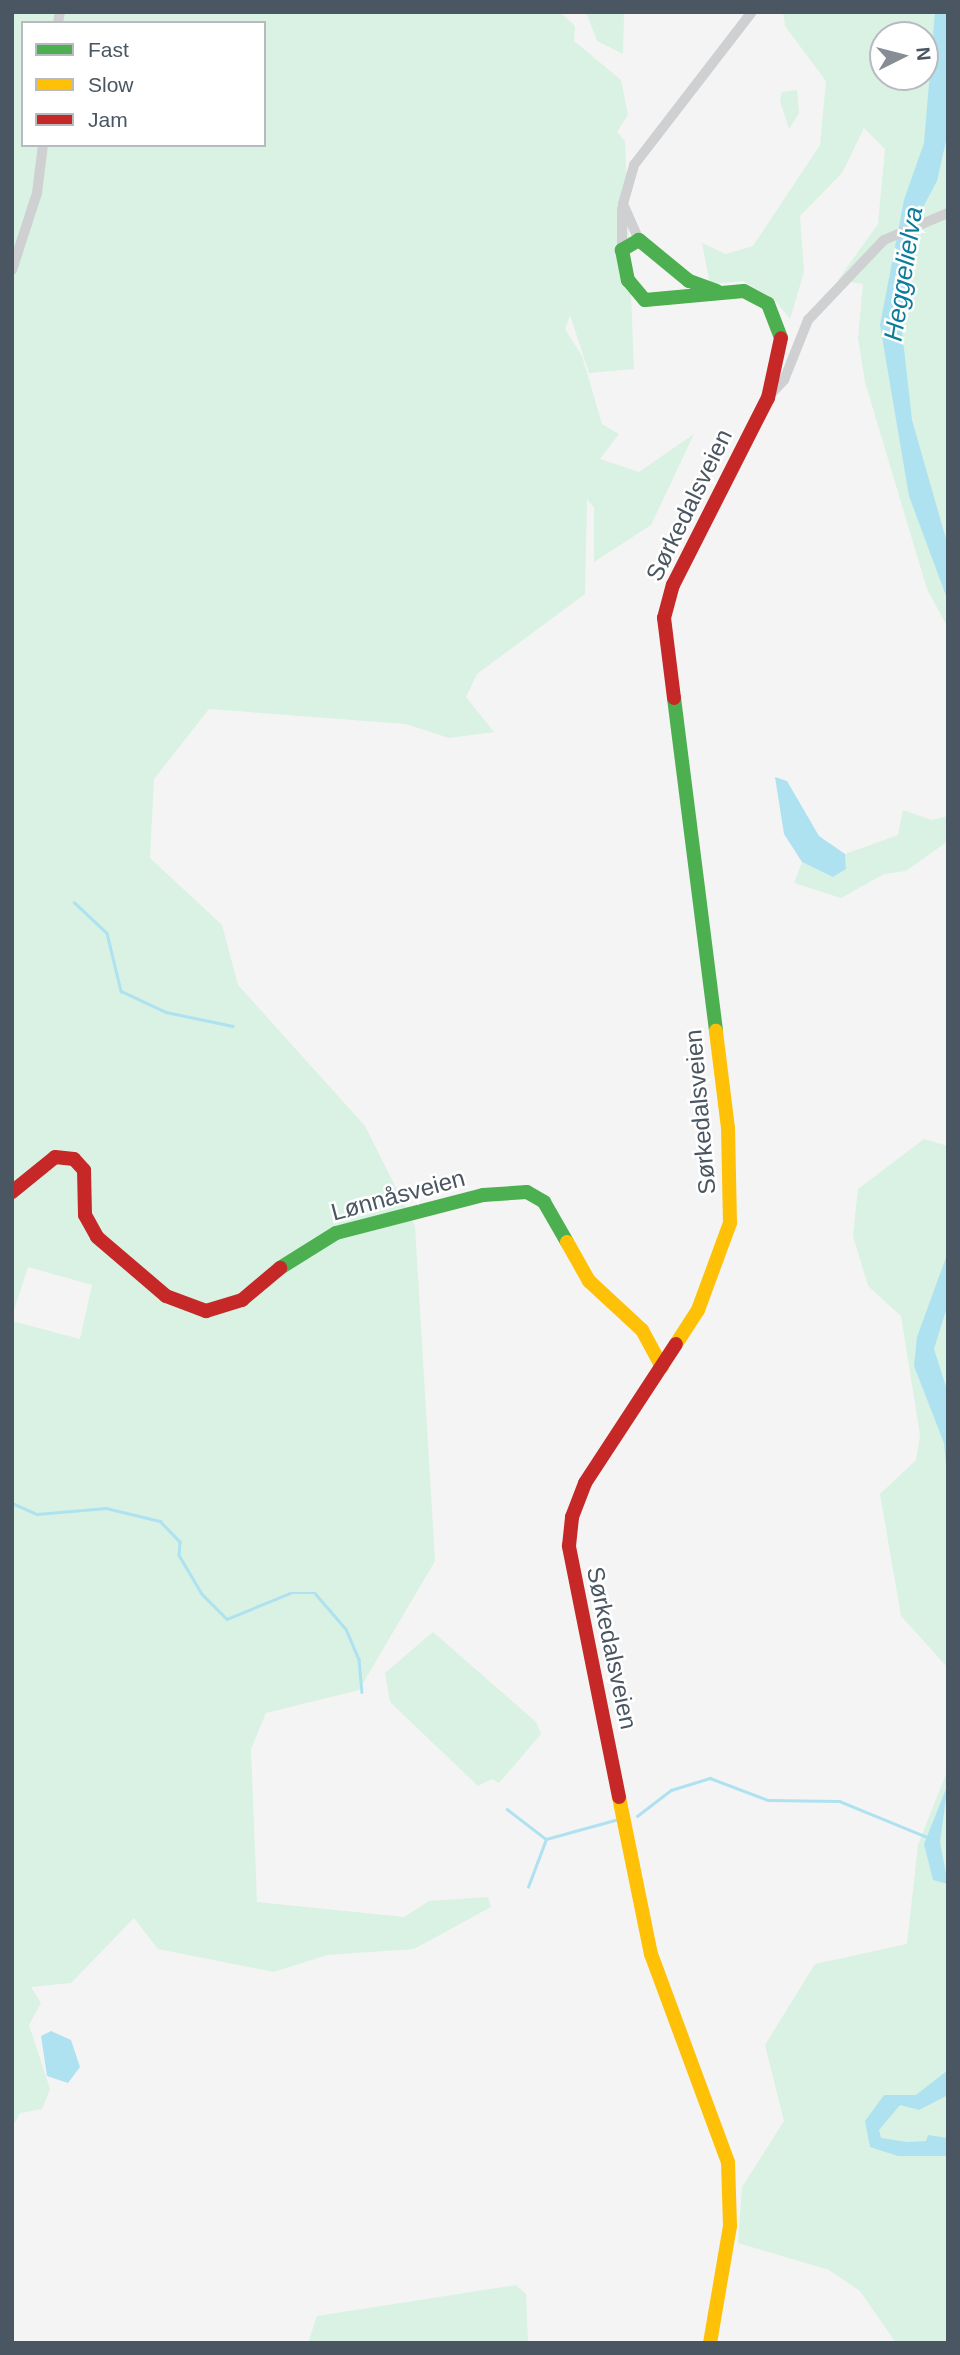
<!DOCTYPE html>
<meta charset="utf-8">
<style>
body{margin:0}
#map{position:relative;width:960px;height:2355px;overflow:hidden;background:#f4f4f4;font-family:Helvetica,sans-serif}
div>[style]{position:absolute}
.green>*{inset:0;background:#d9f2e3}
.water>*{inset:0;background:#aee2f0}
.stream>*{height:2.5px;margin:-1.25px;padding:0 1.25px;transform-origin:1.25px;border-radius:1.25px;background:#aee2f0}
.street>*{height:10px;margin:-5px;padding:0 5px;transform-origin:5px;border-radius:5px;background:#ced0d2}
.fast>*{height:14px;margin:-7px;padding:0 7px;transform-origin:7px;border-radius:7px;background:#4caf50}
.slow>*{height:14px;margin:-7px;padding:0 7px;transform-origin:7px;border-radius:7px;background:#ffc107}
.jam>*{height:14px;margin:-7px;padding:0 7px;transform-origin:7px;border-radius:7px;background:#c62828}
span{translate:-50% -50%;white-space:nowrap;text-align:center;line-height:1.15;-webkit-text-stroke:5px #fff;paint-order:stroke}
.street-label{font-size:24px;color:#4a5661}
.water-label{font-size:26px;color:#0c7c9b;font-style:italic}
.frame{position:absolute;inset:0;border:14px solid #4a5661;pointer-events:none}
.legend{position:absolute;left:21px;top:21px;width:245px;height:126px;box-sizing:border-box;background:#fff;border:2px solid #b7bbc0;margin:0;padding:9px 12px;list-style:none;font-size:21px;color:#4a5661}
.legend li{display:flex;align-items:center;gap:14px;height:35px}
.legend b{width:35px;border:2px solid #b7bbc0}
.north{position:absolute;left:869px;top:21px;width:70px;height:70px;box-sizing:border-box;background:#fff;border:2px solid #b7bbc0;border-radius:50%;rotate:84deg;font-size:19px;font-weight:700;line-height:28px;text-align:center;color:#4a5661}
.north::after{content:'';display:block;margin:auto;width:24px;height:32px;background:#868d94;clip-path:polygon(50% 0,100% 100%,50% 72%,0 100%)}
</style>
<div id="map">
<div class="green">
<i style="clip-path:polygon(evenodd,12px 12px,560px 12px,575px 26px,574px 41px,621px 80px,628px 115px,617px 132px,625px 141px,634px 369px,589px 373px,570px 315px,565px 329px,582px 356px,602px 424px,619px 434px,600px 459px,639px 472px,694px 434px,651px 525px,594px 562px,594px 508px,587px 499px,585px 594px,477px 674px,466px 697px,494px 732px,449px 738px,406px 724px,209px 709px,154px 779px,150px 858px,222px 925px,238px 985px,365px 1126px,415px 1226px,435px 1561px,359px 1690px,266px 1713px,251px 1749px,257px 1902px,404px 1917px,429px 1901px,488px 1897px,491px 1907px,414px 1949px,327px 1955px,274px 1972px,158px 1949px,134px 1918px,71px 1983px,31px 1987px,41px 2003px,29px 2025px,50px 2089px,42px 2109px,20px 2113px,12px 2128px,12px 1321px,80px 1339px,92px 1285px,28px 1267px,12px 1316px,12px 12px,23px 23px,264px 23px,264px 145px,23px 145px,23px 23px)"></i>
<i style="clip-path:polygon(586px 12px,624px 12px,623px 54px,597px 41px)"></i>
<i style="clip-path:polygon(evenodd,783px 12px,948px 12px,948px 628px,927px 589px,865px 382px,858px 338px,863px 284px,838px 280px,878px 224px,885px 149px,864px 128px,842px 173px,800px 216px,804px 272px,790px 319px,774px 299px,743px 281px,710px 284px,702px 243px,726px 254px,753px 246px,820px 145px,826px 81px,785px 26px,783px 12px,883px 35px,925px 35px,925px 77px,883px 77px,883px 35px)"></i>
<i style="clip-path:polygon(797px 90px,799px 113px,789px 129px,780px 101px,782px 92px)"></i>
<i style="clip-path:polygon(903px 810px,932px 820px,948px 816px,948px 841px,906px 871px,884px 874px,841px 898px,794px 883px,802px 862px,833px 877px,846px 869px,845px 854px,898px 835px)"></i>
<i style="clip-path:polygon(924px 1139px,948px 1146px,948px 1668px,901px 1616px,880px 1494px,916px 1460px,920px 1435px,901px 1316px,868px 1286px,853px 1236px,858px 1189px)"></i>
<i style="clip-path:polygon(433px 1632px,536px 1722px,541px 1734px,499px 1783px,492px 1779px,478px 1786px,390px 1702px,385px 1673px)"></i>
<i style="clip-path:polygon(948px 1769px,948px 2343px,896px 2343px,860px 2291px,829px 2270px,738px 2243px,742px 2187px,784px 2121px,765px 2045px,815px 1964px,907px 1944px,918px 1845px)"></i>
<i style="clip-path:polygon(516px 2285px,526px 2294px,528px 2343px,308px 2343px,317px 2316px)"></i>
</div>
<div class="water">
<i style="clip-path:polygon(935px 12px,948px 12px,948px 132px,937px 181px,914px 224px,901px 322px,912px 420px,948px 546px,948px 601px,909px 496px,880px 325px,904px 200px,924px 143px)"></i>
<i style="clip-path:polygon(775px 777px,787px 781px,819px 836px,845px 854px,846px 869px,833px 877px,802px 862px,784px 834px)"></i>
<i style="clip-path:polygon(948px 1252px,948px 1304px,934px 1349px,948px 1393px,948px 1486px,944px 1443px,914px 1366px,917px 1337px)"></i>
<i style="clip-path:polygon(948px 1784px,940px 1842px,948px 1884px,933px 1880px,924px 1844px)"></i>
<i style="clip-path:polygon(51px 2031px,71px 2040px,80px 2067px,68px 2083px,47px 2076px,41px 2036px)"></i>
<i style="clip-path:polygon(948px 2070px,948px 2095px,919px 2110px,900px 2105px,879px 2130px,881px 2138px,907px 2142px,926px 2141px,928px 2135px,948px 2138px,948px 2156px,898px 2156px,870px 2147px,865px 2121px,884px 2095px,916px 2095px)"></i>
</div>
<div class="stream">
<i style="left:74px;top:902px;width:45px;rotate:43.2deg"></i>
<i style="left:107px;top:933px;width:60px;rotate:76.4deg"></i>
<i style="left:121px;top:991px;width:50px;rotate:25deg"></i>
<i style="left:166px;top:1012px;width:68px;rotate:11.8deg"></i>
<i style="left:12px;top:1503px;width:27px;rotate:24deg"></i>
<i style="left:37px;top:1514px;width:69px;rotate:-5deg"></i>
<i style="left:106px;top:1508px;width:56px;rotate:13.5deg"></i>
<i style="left:160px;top:1521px;width:29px;rotate:46deg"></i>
<i style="left:180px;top:1542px;width:13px;rotate:94deg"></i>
<i style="left:179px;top:1555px;width:45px;rotate:59.5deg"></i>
<i style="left:202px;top:1594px;width:35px;rotate:45deg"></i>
<i style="left:227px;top:1619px;width:68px;rotate:-22.4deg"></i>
<i style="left:290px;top:1593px;width:25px"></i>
<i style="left:315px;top:1593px;width:48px;rotate:49.3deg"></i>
<i style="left:346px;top:1629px;width:33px;rotate:67deg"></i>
<i style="left:359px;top:1659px;width:33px;rotate:85deg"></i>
<i style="left:507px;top:1809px;width:49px;rotate:37.6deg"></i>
<i style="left:637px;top:1816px;width:43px;rotate:-37.4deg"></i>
<i style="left:671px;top:1790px;width:41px;rotate:-17.1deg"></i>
<i style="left:710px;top:1778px;width:62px;rotate:20.8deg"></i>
<i style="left:768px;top:1800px;width:71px;rotate:0.8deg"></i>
<i style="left:839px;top:1801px;width:95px;rotate:22.2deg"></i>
<i style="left:528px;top:1887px;width:51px;rotate:-69.4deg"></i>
<i style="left:546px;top:1839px;width:72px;rotate:-15.4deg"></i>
</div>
<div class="street">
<i style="left:58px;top:23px;width:11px;rotate:-80deg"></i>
<i style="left:639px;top:240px;width:39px;rotate:-114deg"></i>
<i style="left:623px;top:204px;width:41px;rotate:-74.2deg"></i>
<i style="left:634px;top:165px;width:193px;rotate:-52.4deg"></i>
<i style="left:622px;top:250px;width:41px;rotate:-90deg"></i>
<i style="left:12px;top:270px;width:81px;rotate:-72deg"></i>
<i style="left:37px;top:193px;width:48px;rotate:-82.9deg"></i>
<i style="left:770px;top:395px;width:21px;rotate:-47deg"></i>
<i style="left:784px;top:380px;width:65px;rotate:-68.2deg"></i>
<i style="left:808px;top:320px;width:110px;rotate:-46.5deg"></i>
<i style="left:884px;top:240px;width:69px;rotate:-22.9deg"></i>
</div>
<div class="fast">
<i style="left:717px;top:291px;width:30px;rotate:-160deg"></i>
<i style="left:689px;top:281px;width:65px;rotate:-140.6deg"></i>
<i style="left:639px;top:240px;width:20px;rotate:150deg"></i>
<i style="left:622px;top:250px;width:31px;rotate:79deg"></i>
<i style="left:628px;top:280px;width:26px;rotate:50deg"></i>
<i style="left:645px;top:300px;width:99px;rotate:-5.2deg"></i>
<i style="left:744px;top:291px;width:27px;rotate:28deg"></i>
<i style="left:768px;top:304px;width:36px;rotate:69deg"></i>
<i style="left:674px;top:698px;width:336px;rotate:82.8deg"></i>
<i style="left:280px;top:1268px;width:66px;rotate:-32deg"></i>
<i style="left:336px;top:1233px;width:152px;rotate:-14.5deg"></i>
<i style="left:483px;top:1195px;width:44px;rotate:-3.9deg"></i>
<i style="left:527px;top:1192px;width:20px;rotate:30deg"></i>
<i style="left:544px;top:1202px;width:46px;rotate:60.1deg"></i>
</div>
<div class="slow">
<i style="left:567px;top:1242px;width:45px;rotate:60.6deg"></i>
<i style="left:589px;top:1281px;width:72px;rotate:42.8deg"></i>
<i style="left:642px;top:1330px;width:42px;rotate:61.6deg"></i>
<i style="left:676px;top:1344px;width:40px;rotate:-57.1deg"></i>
<i style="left:698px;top:1310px;width:93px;rotate:-69.8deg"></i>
<i style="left:730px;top:1223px;width:95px;rotate:-91.2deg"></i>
<i style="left:728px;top:1128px;width:98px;rotate:-97.1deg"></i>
<i style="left:619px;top:1797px;width:160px;rotate:78.5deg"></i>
<i style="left:651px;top:1954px;width:222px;rotate:69.7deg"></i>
<i style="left:728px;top:2162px;width:64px;rotate:88.2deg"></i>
<i style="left:730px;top:2226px;width:119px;rotate:99.7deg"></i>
</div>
<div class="jam">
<i style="left:674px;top:698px;width:81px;rotate:-97.1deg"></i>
<i style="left:664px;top:618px;width:34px;rotate:-75deg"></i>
<i style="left:673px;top:585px;width:210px;rotate:-63.1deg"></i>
<i style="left:768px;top:398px;width:61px;rotate:-77.8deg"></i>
<i style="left:12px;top:1192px;width:55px;rotate:-39.1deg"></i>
<i style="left:55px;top:1157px;width:19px;rotate:6deg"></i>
<i style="left:74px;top:1159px;width:15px;rotate:48deg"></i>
<i style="left:84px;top:1170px;width:45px;rotate:88.7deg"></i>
<i style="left:85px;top:1215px;width:25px;rotate:61deg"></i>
<i style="left:97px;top:1237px;width:91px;rotate:40.5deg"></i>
<i style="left:166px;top:1296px;width:43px;rotate:20.6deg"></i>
<i style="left:206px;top:1311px;width:38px;rotate:-17deg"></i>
<i style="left:242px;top:1300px;width:50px;rotate:-40.1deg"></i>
<i style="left:619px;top:1797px;width:256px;rotate:-101.3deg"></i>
<i style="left:569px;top:1546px;width:29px;rotate:-84deg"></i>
<i style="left:572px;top:1517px;width:36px;rotate:-69deg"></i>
<i style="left:585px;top:1483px;width:166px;rotate:-56.8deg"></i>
</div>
<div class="street-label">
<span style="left:689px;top:505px;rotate:-64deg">Sørkedalsveien</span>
<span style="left:700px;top:1112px;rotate:-95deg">Sørkedalsveien</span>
<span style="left:398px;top:1195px;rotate:-15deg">Lønnåsveien</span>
<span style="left:612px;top:1648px;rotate:78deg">Sørkedalsveien</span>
</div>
<div class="water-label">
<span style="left:904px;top:274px;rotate:-81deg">Heggelielva</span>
</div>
<div class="frame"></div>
<ul class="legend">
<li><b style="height:9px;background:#4caf50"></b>Fast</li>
<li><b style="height:9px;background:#ffc107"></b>Slow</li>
<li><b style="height:9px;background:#c62828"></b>Jam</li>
</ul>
<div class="north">N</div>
</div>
